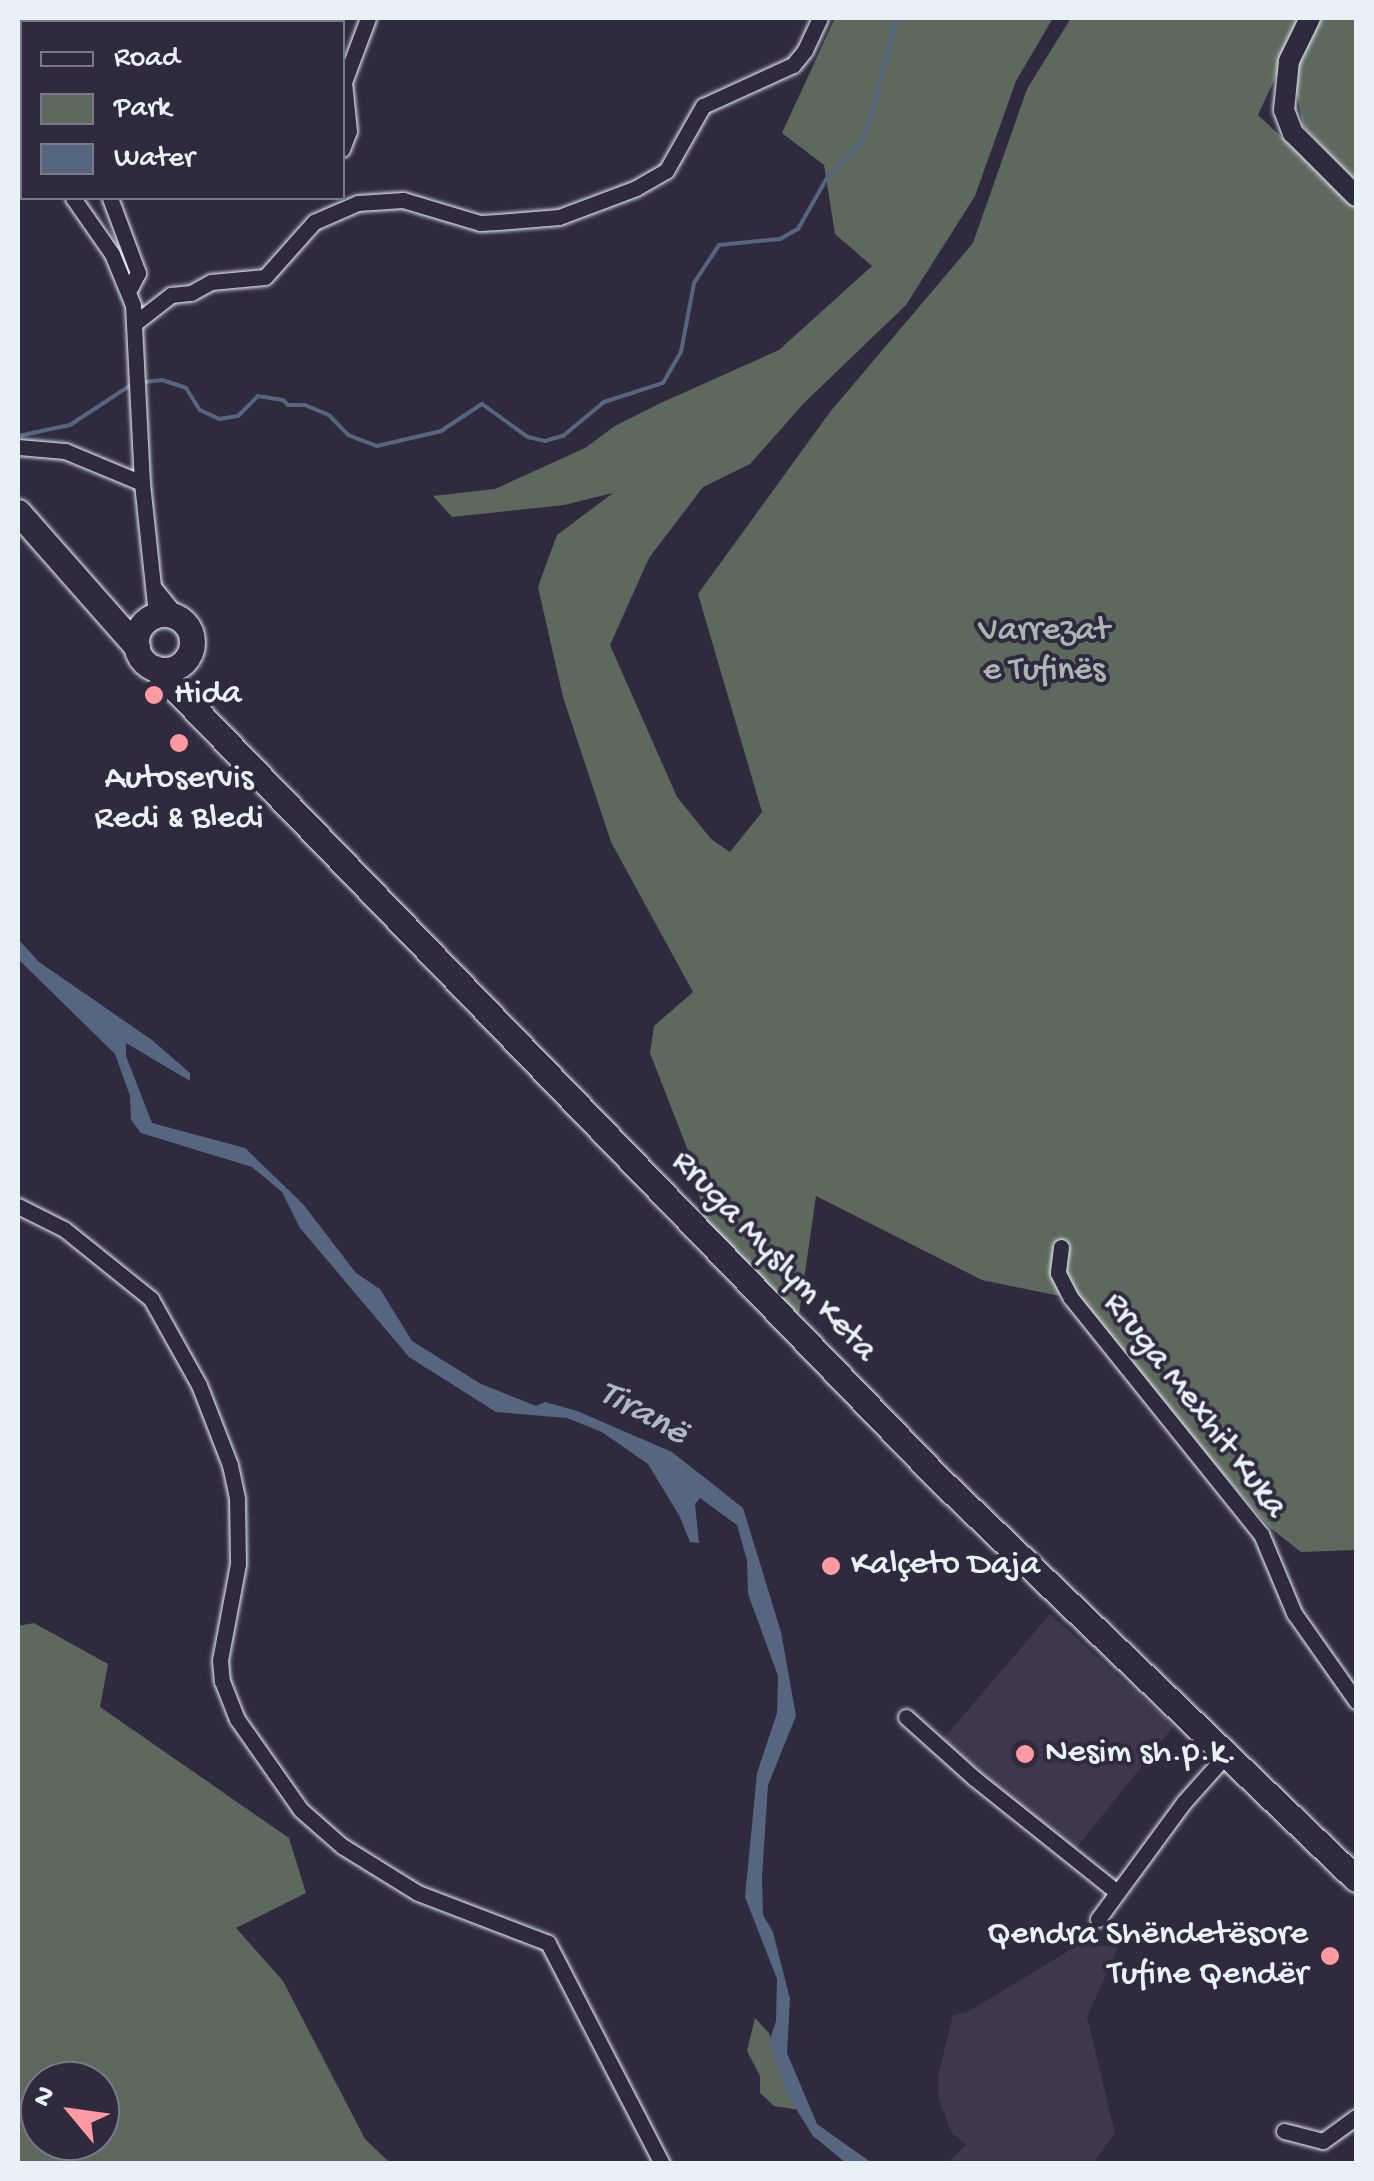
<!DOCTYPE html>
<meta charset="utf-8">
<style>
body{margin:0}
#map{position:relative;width:1374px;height:2181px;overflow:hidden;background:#2f2a3d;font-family:"Gochi Hand",sans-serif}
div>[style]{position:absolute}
.built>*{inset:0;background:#3f374c}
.green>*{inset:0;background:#5e695e}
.water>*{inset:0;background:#566680}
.stream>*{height:4px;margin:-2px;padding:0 2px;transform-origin:2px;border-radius:2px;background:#566680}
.roads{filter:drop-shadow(0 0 2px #e8f1f8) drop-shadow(0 0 2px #e8f1f8)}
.minor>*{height:15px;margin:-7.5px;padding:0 7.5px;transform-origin:7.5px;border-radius:7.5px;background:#2f2a3d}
.tertiary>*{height:20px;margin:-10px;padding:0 10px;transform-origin:10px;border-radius:10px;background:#2f2a3d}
.primary>*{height:25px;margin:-12.5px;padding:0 12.5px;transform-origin:12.5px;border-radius:12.5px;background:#2f2a3d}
.primary>.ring{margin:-12.5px;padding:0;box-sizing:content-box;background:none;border:25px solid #2f2a3d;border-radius:50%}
.dots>*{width:28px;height:28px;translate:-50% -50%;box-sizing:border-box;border:5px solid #2f2a3d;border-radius:50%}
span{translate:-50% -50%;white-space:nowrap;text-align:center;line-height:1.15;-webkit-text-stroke:8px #2f2a3d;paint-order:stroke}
.park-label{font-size:35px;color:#aab4b3}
.poi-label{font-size:35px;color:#e8f1f8}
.left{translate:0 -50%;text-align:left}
.right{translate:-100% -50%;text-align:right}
.street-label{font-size:35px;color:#e8f1f8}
.water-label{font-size:38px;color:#aeb9c8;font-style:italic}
.frame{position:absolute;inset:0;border:20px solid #e8f1f8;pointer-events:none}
.legend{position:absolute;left:20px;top:20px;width:325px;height:180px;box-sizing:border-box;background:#2f2a3d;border:2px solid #797a88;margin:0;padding:12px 18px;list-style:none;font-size:30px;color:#e8f1f8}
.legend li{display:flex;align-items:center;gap:20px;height:50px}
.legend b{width:50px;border:2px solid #797a88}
.north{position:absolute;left:20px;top:2061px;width:100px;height:100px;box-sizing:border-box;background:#2f2a3d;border:2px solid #797a88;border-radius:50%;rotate:299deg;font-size:28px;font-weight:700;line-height:40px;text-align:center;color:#e8f1f8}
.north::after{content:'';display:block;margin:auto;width:35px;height:45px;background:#ff9aa2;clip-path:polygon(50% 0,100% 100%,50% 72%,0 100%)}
</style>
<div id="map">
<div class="built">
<i style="clip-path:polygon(1050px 1614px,1174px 1726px,1073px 1852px,943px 1739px)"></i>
<i style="clip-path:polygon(1080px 1944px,1119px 1946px,1087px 2017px,1115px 2133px,1093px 2163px,947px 2163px,966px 2145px,951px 2132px,938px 2097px,939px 2072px,953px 2015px,966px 2013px)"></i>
</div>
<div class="green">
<i style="clip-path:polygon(835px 18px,1053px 18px,1016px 81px,975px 196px,906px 305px,804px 403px,750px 464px,703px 487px,649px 558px,610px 645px,677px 797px,711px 839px,730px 852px,762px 812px,698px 594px,830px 412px,973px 243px,1027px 89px,1071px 18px,1303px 18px,1258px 115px,1356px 206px,1356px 1550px,1301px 1552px,1269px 1527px,1052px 1274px,1060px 1296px,982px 1280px,816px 1196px,799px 1315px,704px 1222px,694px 1166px,650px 1053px,654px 1026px,693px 992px,611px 842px,563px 697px,538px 587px,557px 535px,613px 493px,564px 505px,452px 517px,433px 496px,495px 489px,585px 448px,615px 426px,663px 402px,779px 350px,872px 266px,835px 234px,824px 165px,782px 133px)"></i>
<i style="clip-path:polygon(1320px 18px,1356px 18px,1356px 183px,1303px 126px,1293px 73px)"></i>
<i style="clip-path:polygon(evenodd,34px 1623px,108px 1664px,100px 1707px,289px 1838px,306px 1893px,236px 1928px,283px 1981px,365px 2139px,390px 2163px,18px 2163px,18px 1626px,34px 1623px,100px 2081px,100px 2141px,40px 2141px,40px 2081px,100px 2081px)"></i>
<i style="clip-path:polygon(755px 2018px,769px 2033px,788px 2096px,800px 2110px,774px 2106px,760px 2093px,760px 2076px,747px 2051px)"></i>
</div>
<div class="water">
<i style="clip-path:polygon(18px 939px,39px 962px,152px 1040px,190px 1073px,190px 1081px,126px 1043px,126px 1056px,152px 1123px,245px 1148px,303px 1204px,356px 1273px,380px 1289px,412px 1341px,481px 1384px,536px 1406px,545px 1402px,577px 1411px,672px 1452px,743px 1508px,781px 1632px,796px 1716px,768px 1785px,762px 1877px,763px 1915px,773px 1932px,790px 1999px,787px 2053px,817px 2124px,872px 2163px,846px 2163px,813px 2136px,788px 2096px,769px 2042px,776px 2021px,777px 1979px,745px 1897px,757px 1773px,777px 1713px,778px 1676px,748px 1594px,747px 1560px,737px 1525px,700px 1498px,695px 1504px,699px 1543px,690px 1542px,680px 1517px,648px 1464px,602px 1432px,567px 1418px,496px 1412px,409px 1357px,300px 1228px,282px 1192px,252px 1167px,141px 1133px,131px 1120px,130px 1096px,115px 1054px,18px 959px)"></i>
</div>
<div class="stream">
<i style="left:145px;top:382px;width:17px;rotate:-7deg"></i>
<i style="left:162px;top:380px;width:25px;rotate:18deg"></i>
<i style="left:186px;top:388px;width:26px;rotate:58deg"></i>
<i style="left:200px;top:410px;width:21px;rotate:25deg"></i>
<i style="left:219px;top:419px;width:19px;rotate:-9deg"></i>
<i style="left:238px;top:416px;width:28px;rotate:-45deg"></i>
<i style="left:258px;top:396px;width:25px;rotate:9deg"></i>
<i style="left:283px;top:400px;width:7px;rotate:45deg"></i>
<i style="left:288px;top:405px;width:17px"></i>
<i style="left:305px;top:405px;width:26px;rotate:23deg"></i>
<i style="left:329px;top:415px;width:28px;rotate:46deg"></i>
<i style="left:348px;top:435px;width:31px;rotate:21deg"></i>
<i style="left:377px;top:446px;width:66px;rotate:-13.2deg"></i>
<i style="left:441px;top:431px;width:49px;rotate:-33.4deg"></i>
<i style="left:482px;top:404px;width:57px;rotate:35.7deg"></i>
<i style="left:528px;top:437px;width:17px;rotate:13deg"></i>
<i style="left:545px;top:441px;width:19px;rotate:-16deg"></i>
<i style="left:563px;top:436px;width:53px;rotate:-39.7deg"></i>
<i style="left:604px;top:402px;width:62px;rotate:-17.9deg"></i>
<i style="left:663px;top:383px;width:36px;rotate:-60deg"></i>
<i style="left:681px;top:352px;width:70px;rotate:-79.3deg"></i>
<i style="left:694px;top:283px;width:45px;rotate:-56.7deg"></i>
<i style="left:719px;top:245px;width:61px;rotate:-5.6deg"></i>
<i style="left:780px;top:239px;width:21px;rotate:-29deg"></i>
<i style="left:798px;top:229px;width:59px;rotate:-60.4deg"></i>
<i style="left:827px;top:178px;width:46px;rotate:-45.9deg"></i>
<i style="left:859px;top:145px;width:17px;rotate:-62deg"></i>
<i style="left:867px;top:130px;width:116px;rotate:-75deg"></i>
<i style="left:18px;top:436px;width:53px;rotate:-11.9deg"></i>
<i style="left:70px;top:425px;width:73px;rotate:-33.3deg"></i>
</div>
<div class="roads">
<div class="minor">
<i style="left:230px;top:22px;width:4px;rotate:-63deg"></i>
<i style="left:287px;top:22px;width:4px;rotate:-63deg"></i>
<i style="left:18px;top:141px;width:6px;rotate:51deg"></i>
<i style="left:342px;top:149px;width:19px;rotate:-69deg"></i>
<i style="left:349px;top:131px;width:49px;rotate:-95.8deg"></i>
<i style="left:344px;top:82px;width:68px;rotate:-69.4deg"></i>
<i style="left:73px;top:198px;width:68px;rotate:55.1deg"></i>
<i style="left:112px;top:254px;width:55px;rotate:67.6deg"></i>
<i style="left:133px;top:305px;width:178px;rotate:87.1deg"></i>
<i style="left:142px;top:483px;width:133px;rotate:83.9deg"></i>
<i style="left:110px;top:198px;width:80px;rotate:69.5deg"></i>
<i style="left:138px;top:273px;width:19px;rotate:118deg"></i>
<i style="left:135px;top:323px;width:46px;rotate:-37.9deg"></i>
<i style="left:171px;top:295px;width:20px;rotate:-6deg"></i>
<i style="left:191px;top:293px;width:23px;rotate:-29deg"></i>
<i style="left:211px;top:282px;width:54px;rotate:-5.3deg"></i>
<i style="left:265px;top:277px;width:74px;rotate:-48.3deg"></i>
<i style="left:314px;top:222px;width:48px;rotate:-23.4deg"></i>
<i style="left:358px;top:203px;width:45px;rotate:-3.8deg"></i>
<i style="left:403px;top:200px;width:80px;rotate:16.6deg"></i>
<i style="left:480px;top:223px;width:18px;rotate:-3deg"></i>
<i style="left:498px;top:222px;width:61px;rotate:-4.7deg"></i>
<i style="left:559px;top:217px;width:82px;rotate:-20.6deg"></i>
<i style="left:636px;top:188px;width:34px;rotate:-30deg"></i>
<i style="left:666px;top:171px;width:75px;rotate:-60.4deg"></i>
<i style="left:703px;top:106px;width:99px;rotate:-24.5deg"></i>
<i style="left:793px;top:65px;width:19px;rotate:-51deg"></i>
<i style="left:805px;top:50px;width:35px;rotate:-65deg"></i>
<i style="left:18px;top:447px;width:47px;rotate:4.9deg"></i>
<i style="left:65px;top:451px;width:83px;rotate:22.6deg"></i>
<i style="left:155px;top:589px;width:35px;rotate:51deg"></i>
<i style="left:18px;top:1206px;width:51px;rotate:26.6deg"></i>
<i style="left:64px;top:1229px;width:112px;rotate:38.8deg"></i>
<i style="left:151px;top:1299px;width:98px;rotate:60.8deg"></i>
<i style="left:199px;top:1385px;width:86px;rotate:68.8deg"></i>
<i style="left:230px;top:1465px;width:35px;rotate:78deg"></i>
<i style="left:237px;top:1499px;width:65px;rotate:89.1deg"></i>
<i style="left:238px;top:1564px;width:98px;rotate:100.6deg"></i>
<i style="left:220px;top:1660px;width:21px;rotate:85deg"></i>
<i style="left:222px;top:1681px;width:41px;rotate:68.5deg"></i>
<i style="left:237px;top:1719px;width:111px;rotate:54.9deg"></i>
<i style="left:301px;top:1810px;width:55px;rotate:41.3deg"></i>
<i style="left:342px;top:1846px;width:89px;rotate:31.7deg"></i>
<i style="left:418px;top:1893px;width:139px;rotate:21deg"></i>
<i style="left:548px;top:1943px;width:249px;rotate:62.7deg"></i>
<i style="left:1061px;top:1247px;width:26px;rotate:97deg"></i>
<i style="left:1058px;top:1273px;width:28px;rotate:63deg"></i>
<i style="left:1071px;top:1298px;width:303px;rotate:51.2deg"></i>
<i style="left:1261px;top:1534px;width:86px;rotate:67.3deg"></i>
<i style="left:1294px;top:1613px;width:108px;rotate:54.8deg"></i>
<i style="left:906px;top:1717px;width:91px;rotate:41.9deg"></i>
<i style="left:974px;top:1778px;width:183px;rotate:38.6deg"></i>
<i style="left:1098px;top:1919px;width:145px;rotate:-53.7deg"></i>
<i style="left:1184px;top:1802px;width:62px;rotate:-48.3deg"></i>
<i style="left:1284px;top:2131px;width:40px;rotate:14.4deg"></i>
<i style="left:1323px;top:2141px;width:41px;rotate:-36deg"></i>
</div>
<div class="tertiary">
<i style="left:1310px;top:18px;width:48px;rotate:116deg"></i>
<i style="left:1289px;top:61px;width:49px;rotate:95.8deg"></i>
<i style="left:1284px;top:110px;width:25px;rotate:69deg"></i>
<i style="left:1293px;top:133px;width:89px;rotate:45deg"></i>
</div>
<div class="primary">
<i style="left:18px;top:512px;width:180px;rotate:48.6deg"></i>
<i class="ring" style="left:136px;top:614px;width:31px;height:31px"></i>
<i style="left:155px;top:668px;width:1127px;rotate:45.97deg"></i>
<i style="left:938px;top:1478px;width:579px;rotate:43.81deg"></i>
</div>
</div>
<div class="dots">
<i style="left:154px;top:695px;background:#ff9aa2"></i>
<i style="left:179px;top:743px;background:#ff9aa2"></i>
<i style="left:831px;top:1566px;background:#ff9aa2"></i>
<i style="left:1025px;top:1754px;background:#ff9aa2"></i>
<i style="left:1330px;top:1956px;background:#ff9aa2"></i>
</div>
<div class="park-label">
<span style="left:1044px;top:652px">Varrezat<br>e Tufinës</span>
</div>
<div class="poi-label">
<span class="left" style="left:174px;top:695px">Hida</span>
<span style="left:179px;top:800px">Autoservis<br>Redi &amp; Bledi</span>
<span class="left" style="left:851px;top:1566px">Kalçeto Daja</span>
<span class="left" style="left:1045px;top:1754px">Nesim sh.p.k.</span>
<span class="right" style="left:1308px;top:1956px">Qendra Shëndetësore<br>Tufine Qendër</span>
</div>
<div class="street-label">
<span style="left:773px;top:1257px;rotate:46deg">Rruga Myslym Keta</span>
<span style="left:1194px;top:1406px;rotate:52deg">Rruga Mexhit Kuka</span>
</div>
<div class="water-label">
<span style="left:642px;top:1415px;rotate:29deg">Tiranë</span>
</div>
<div class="frame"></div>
<ul class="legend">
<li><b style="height:12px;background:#2f2a3d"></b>Road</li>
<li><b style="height:28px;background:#5e695e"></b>Park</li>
<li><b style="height:28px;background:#566680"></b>Water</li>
</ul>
<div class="north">N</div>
</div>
